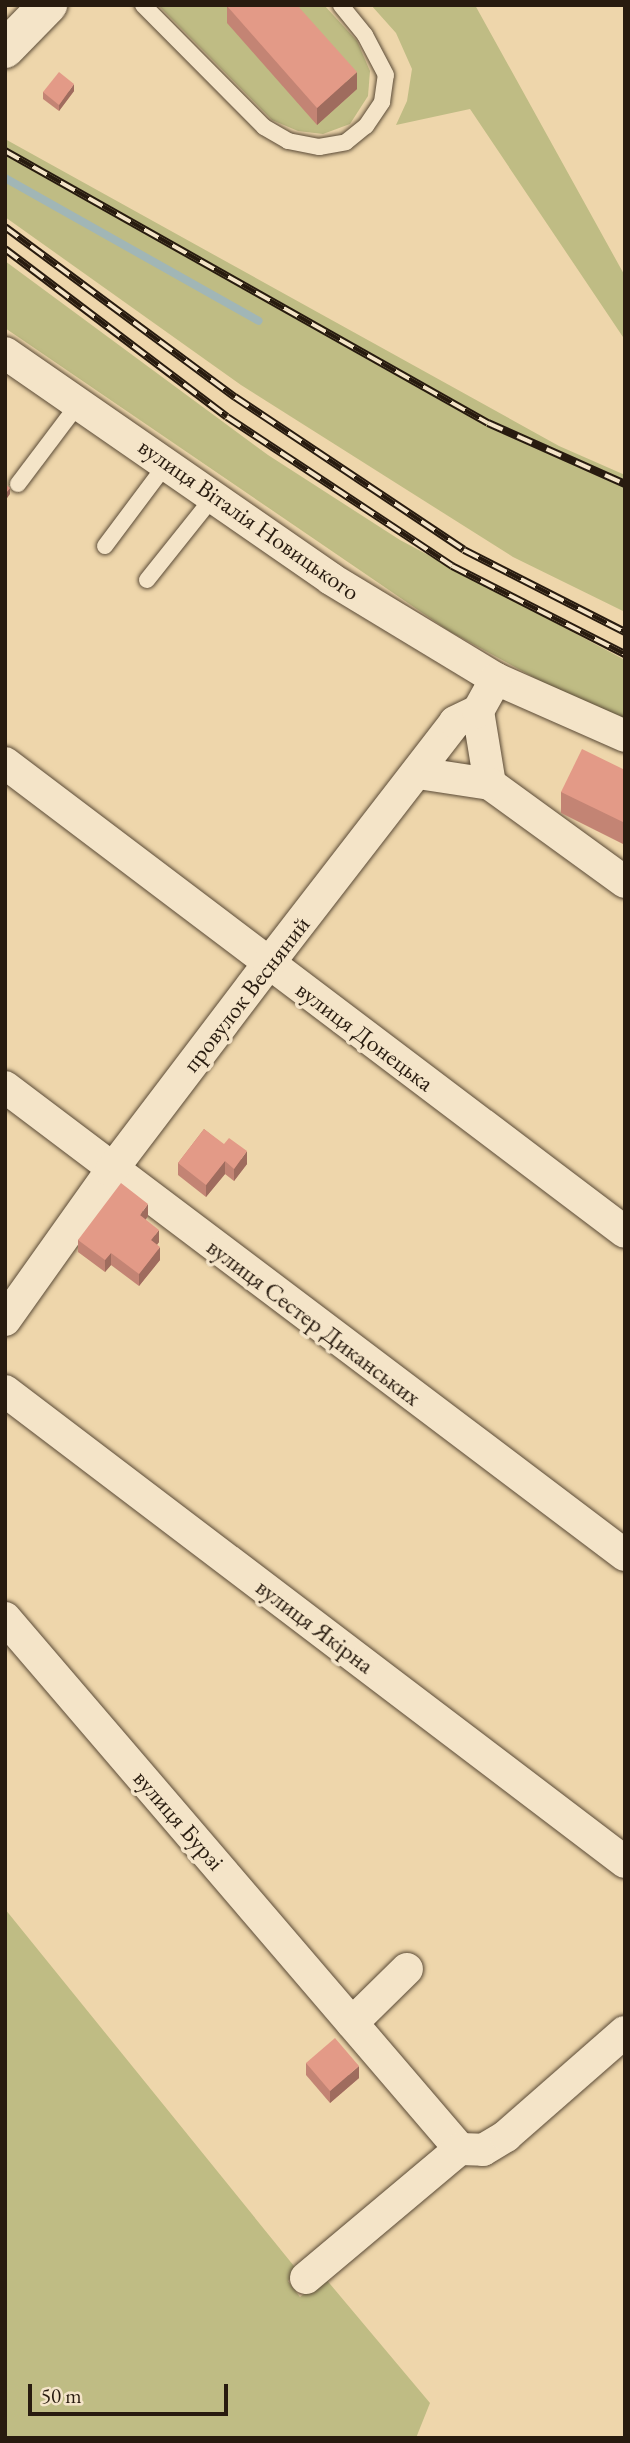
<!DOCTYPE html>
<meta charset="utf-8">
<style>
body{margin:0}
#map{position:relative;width:630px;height:2443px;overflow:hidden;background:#eed6ab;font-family:"EB Garamond",serif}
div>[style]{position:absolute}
.green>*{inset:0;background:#bfbc84}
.stream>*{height:8px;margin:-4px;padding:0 4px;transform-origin:4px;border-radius:4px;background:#a1b6b6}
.roads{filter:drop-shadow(0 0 2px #5a4a36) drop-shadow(0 0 2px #5a4a36)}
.lane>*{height:16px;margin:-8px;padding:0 8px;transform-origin:8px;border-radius:8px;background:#f4e4c8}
.street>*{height:32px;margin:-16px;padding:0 16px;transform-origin:16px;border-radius:16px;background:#f4e4c8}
.secondary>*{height:38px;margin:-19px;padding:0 19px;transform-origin:19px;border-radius:19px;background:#f4e4c8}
.rail>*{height:8px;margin-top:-4px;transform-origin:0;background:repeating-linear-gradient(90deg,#f4e4c8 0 16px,#281b0f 0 32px);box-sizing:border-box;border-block:2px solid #281b0f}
.wall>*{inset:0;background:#c38474}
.shaded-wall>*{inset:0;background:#9f6c5e}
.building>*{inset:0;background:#e39a87}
span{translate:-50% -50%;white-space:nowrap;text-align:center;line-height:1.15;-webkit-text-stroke:7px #f4e4c8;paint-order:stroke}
.street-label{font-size:24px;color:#281b0f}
.frame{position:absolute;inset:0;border:7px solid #281b0f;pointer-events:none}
.scale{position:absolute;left:28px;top:2384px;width:200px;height:32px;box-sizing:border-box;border:4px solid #281b0f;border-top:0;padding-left:9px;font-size:21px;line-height:24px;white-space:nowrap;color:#281b0f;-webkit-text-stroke:5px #f4e4c8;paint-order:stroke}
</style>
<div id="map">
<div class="green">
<i style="clip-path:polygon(158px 5px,324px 5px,357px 41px,370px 71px,368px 96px,350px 124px,323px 134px,298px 131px,272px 120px)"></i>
<i style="clip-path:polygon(371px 5px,475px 5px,625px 276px,625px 340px,470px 109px,396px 125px,407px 101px,412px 69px,396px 33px)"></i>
<i style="clip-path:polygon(5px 139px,559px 446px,625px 475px,625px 612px,513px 557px,241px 385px,5px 217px)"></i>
<i style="clip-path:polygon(5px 261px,268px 455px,400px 540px,625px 660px,625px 720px,557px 690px,449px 631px,5px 328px)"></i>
<i style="clip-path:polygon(5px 1909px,298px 2271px,288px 2281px,300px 2297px,325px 2278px,430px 2403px,416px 2438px,5px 2438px)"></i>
</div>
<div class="stream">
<i style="left:5px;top:178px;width:291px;rotate:29.4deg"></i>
</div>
<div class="roads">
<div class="lane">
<i style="left:143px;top:5px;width:172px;rotate:45.2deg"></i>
<i style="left:264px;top:127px;width:28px;rotate:30deg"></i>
<i style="left:288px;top:141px;width:32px;rotate:11deg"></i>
<i style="left:319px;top:147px;width:27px;rotate:-10deg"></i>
<i style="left:346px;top:142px;width:26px;rotate:-39deg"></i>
<i style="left:366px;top:126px;width:29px;rotate:-56deg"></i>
<i style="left:382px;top:102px;width:27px;rotate:-82deg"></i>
<i style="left:386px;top:75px;width:45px;rotate:-117.7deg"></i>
<i style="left:365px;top:35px;width:38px;rotate:-129deg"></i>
<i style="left:18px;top:484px;width:101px;rotate:-53deg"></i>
<i style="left:105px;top:546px;width:104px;rotate:-53.2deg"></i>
<i style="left:147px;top:580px;width:107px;rotate:-51.4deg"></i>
</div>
<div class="street">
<i style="left:5px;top:353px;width:397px;rotate:34.7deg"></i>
<i style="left:331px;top:579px;width:193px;rotate:31.2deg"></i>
<i style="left:496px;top:679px;width:141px;rotate:23.8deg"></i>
<i style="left:478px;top:711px;width:74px;rotate:80.7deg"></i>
<i style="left:490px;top:784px;width:167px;rotate:36deg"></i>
<i style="left:5px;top:763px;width:777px;rotate:37.11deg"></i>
<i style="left:418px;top:773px;width:73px;rotate:8.7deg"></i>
<i style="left:5px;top:1087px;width:777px;rotate:37.05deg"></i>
<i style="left:5px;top:1320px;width:183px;rotate:-54.6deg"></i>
<i style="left:111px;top:1171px;width:261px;rotate:-52.8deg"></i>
<i style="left:269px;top:963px;width:304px;rotate:-52.3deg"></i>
<i style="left:455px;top:722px;width:25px;rotate:-26deg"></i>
<i style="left:478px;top:711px;width:37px;rotate:-61deg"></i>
<i style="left:5px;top:1391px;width:779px;rotate:37.22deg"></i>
<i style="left:5px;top:1618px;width:699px;rotate:49.41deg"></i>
<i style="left:352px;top:2023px;width:77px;rotate:-44.5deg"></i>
<i style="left:306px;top:2278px;width:201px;rotate:-40deg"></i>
<i style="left:460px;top:2149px;width:23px;rotate:2deg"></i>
<i style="left:483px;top:2150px;width:27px;rotate:-31deg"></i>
<i style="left:506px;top:2136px;width:158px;rotate:-41.2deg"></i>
</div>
<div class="secondary">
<i style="left:5px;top:49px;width:62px;rotate:-45.7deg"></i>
</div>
</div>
<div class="rail">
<i style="left:5px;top:151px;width:554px;rotate:29.39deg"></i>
<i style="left:488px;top:423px;width:150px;rotate:24deg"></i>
<i style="left:5px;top:227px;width:286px;rotate:36.5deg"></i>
<i style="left:235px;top:397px;width:275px;rotate:33.7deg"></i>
<i style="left:464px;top:550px;width:181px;rotate:27deg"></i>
<i style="left:5px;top:249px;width:278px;rotate:37.1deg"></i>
<i style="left:227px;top:417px;width:270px;rotate:33.5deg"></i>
<i style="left:452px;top:566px;width:194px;rotate:27deg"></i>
</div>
<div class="wall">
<i style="clip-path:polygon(227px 6px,357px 89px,317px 125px,227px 23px)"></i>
<i style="clip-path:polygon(74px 91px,59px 111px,43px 99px,43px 92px)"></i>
<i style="clip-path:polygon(625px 770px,625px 845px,561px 813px,561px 792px)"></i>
<i style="clip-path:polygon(204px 1129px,247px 1164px,234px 1181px,225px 1174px,206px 1197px,178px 1175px,178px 1163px)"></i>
<i style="clip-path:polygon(148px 1216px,145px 1220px,159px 1242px,157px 1245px,160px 1260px,139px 1286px,111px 1265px,105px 1272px,78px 1252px,78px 1240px)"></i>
<i style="clip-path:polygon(306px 2063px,359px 2078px,330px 2103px,306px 2075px)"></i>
</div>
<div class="shaded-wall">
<i style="clip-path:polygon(357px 72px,357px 89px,317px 125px,317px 108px)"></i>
<i style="clip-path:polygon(74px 84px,74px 91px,59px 111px,59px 105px)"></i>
<i style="clip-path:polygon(10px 488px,10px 494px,5px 501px,5px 494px)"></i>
<i style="clip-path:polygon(247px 1151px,247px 1164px,234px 1181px,234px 1169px)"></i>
<i style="clip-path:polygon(225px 1161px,225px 1174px,206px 1197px,206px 1185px)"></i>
<i style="clip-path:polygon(148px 1204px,148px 1216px,140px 1228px,140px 1215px)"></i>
<i style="clip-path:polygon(159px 1230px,159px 1242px,151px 1252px,151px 1240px)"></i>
<i style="clip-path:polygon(160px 1247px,160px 1260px,139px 1286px,139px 1274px)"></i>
<i style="clip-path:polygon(111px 1253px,111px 1265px,105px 1272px,105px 1260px)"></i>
<i style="clip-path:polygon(359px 2066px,359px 2078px,330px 2103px,330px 2091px)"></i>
</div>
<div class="building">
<i style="clip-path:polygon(228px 5px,297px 5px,357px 72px,317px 108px,227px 6px)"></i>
<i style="clip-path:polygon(59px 72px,74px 84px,59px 105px,43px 92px)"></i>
<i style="clip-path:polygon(5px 484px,10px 488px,5px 494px)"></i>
<i style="clip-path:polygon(582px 749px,625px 770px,625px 823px,561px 792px)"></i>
<i style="clip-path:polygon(204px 1129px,224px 1144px,229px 1138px,247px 1151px,234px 1169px,225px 1161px,206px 1185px,178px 1163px)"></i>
<i style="clip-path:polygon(121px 1183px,148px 1204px,140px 1215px,159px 1230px,151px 1240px,160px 1247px,139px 1274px,111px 1253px,105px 1260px,78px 1240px)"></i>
<i style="clip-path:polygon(335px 2038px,359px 2066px,330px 2091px,306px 2063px)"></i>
</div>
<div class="street-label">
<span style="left:249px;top:519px;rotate:35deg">вулиця Віталія Новицького</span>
<span style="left:246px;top:994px;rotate:-52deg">провулок Весняний</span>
<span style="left:365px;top:1036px;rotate:37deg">вулиця Донецька</span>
<span style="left:314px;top:1322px;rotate:37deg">вулиця Сестер Диканських</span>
<span style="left:315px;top:1626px;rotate:37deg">вулиця Якірна</span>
<span style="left:179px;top:1820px;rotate:49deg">вулиця Бурзі</span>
</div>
<div class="frame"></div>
<div class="scale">50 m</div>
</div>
